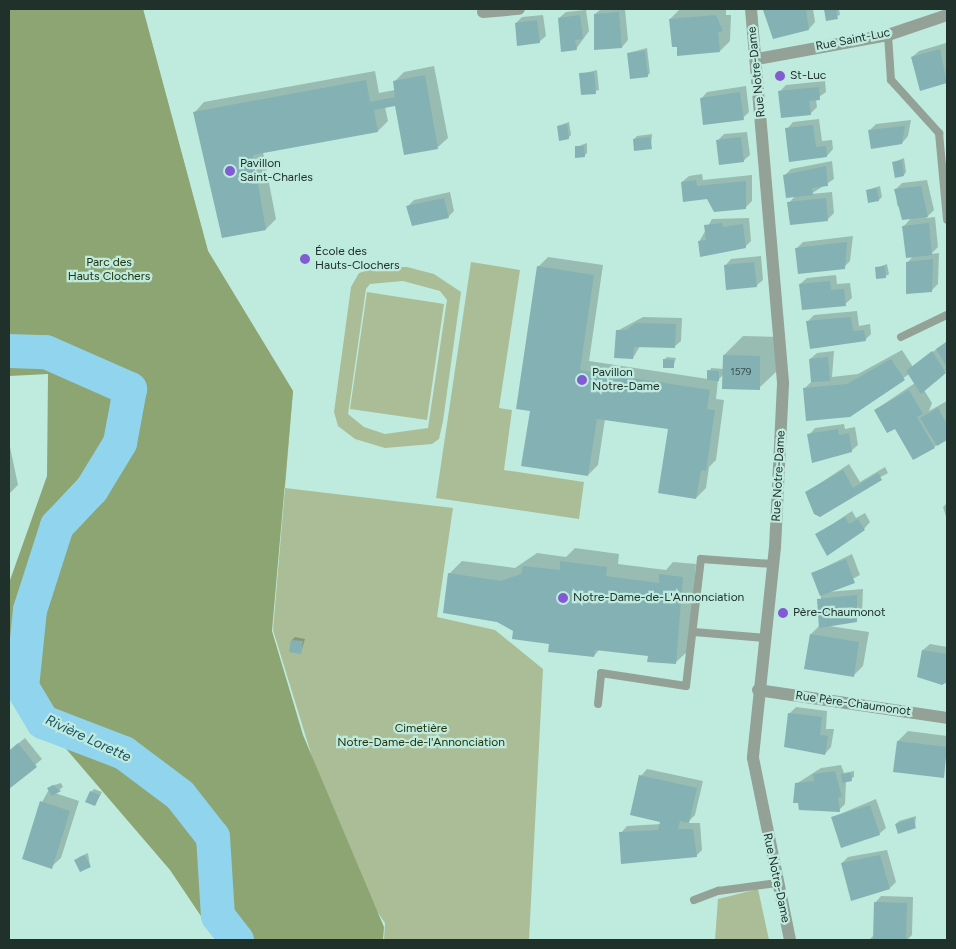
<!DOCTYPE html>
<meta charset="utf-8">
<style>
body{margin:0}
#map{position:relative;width:956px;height:949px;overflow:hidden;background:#bfebdf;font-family:Figtree,sans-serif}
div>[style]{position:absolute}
.green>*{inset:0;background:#aabd96}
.forest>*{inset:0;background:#8da572}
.shadow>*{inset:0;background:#0003}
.river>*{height:34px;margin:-17px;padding:0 17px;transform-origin:17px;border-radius:17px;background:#91d4ed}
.building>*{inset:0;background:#84b1b3}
.service>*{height:8px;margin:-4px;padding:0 4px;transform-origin:4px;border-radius:4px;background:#93a196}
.minor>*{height:12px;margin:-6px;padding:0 6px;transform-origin:6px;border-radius:6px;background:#93a196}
.tertiary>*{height:12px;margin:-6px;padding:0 6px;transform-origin:6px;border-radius:6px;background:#93a196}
.dots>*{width:14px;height:14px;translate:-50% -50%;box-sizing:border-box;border:2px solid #bfebdf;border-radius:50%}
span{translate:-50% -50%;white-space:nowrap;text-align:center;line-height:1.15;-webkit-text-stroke:4.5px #bfebdf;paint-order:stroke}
.number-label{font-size:10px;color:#39514e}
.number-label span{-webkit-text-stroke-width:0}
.street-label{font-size:12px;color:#20312c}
.poi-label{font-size:12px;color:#20312c}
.left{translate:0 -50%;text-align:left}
.park-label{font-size:12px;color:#23330c}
.water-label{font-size:14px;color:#1a5062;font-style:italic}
.frame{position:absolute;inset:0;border:10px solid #20312c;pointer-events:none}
</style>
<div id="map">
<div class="green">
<i style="clip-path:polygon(9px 9px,143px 9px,208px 251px,293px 391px,285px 488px,453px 508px,437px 617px,495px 630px,543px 669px,529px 940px,384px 940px,385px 923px,345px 864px,273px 630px,285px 488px,130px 389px)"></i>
<i style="clip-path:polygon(471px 262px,520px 270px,499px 408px,512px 410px,504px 470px,584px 482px,579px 519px,436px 498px)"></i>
<i style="clip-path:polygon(evenodd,378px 267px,407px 267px,434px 274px,461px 292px,443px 421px,439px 439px,432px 444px,385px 448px,355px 439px,338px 426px,334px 412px,351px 287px,359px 273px,378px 267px,403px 281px,440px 291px,447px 300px,428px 428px,385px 434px,364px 427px,348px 414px,366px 289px,370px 284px,403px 281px)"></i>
<i style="clip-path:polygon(367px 292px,444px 304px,427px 420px,350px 409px)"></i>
<i style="clip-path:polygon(758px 889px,769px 940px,715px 940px,718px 899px)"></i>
</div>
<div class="forest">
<i style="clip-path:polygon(9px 9px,143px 9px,208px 251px,293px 391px,272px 631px,303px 735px,384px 927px,383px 940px,217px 940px,170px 870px,43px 722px,9px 638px,9px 583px,47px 476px,48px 374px,9px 376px)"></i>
</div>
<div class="shadow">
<i style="clip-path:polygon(601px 9px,625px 9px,628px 40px,622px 47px,595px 14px)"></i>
<i style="clip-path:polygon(680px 9px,726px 9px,726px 15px,731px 15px,730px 41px,720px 51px,678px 46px,670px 19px)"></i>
<i style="clip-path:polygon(813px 9px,815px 22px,809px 29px,774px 38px,766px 9px)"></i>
<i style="clip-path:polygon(825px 9px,839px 9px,840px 15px,827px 19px)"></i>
<i style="clip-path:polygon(586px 10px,589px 31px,576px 49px,559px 18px,566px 12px)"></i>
<i style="clip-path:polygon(543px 15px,546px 36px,539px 42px,516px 23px,522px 17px)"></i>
<i style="clip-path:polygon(946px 43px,947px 82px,921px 89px,912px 57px,919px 51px)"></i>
<i style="clip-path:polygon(647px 48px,650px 73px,647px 76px,628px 53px)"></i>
<i style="clip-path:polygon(434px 66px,448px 138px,438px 147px,396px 105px,385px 107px,388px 121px,378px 131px,263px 152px,276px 219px,266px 229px,223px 237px,195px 112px,204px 102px,375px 71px,379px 93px,395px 90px,394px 82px,404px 72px)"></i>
<i style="clip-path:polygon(597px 70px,599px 90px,583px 94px,581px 74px)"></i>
<i style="clip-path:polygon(825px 81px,826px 92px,816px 99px,817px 107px,810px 114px,779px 92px,786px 85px)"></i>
<i style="clip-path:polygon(746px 86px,749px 112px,743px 118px,701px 99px,707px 92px)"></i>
<i style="clip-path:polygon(819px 119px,822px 141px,832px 140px,833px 149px,827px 156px,787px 129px,793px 122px)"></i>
<i style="clip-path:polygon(911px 120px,908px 136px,902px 143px,869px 131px,876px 124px)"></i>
<i style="clip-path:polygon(569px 122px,571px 135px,568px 138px,558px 126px)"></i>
<i style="clip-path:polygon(747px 132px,750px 155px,743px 161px,717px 141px,724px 134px)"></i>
<i style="clip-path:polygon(652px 134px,651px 148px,634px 139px,637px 136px)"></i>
<i style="clip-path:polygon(587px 143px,587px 153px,584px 156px,576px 147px)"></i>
<i style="clip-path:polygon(904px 158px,906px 172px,904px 175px,894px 162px)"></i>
<i style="clip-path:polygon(832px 161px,834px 179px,811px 194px,832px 192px,834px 213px,828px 219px,791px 224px,789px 203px,795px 196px,784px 176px,791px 169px)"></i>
<i style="clip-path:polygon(702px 174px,703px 180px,752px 175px,752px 201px,746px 207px,708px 198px,682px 182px,689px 176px)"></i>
<i style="clip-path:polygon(927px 180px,934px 210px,926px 218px,935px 217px,938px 247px,931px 254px,939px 253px,938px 284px,932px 290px,907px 293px,908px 262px,914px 255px,904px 226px,912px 217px,897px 205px,896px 189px,902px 183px)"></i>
<i style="clip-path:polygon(880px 186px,882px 197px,879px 200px,867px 190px)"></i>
<i style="clip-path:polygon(450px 192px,454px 211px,448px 217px,408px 206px,414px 200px)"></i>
<i style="clip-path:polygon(749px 218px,751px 241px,745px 247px,699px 242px,712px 219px)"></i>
<i style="clip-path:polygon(853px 236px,850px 261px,844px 267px,797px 248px,803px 242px)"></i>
<i style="clip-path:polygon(761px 256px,763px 280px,756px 286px,725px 266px,731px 259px)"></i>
<i style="clip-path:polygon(548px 257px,603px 265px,589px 361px,708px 379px,711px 368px,724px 369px,724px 355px,743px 336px,779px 337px,778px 370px,759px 388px,724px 374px,718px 380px,716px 399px,724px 400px,716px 460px,709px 467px,706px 488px,696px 498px,669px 428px,605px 419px,598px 465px,588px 475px,531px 410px,538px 267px)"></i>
<i style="clip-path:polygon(887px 264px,889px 274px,886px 276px,876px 268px)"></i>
<i style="clip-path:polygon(836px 275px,837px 284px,850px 283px,852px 298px,845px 304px,800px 284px,807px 278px)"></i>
<i style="clip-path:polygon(857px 311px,859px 326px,870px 324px,871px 334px,865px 340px,807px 322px,814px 315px)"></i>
<i style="clip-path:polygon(643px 317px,682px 318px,681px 341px,674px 347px,640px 346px,633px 358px,617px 331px)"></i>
<i style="clip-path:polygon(947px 341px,947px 370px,924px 390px,932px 403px,929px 411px,947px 401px,947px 438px,934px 447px,895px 427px,875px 410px,915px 383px,909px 374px,850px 416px,804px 389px,812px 381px,810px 359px,817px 353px,834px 351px,832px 377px,858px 374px,902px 350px,913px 367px)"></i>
<i style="clip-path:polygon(667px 357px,676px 358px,673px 367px,664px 360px)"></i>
<i style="clip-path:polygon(844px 424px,845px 429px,855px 427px,858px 445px,851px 451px,809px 435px,815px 428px)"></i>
<i style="clip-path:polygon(9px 442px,18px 485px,9px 494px)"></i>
<i style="clip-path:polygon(849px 464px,860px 482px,885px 467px,888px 473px,815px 513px,807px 492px)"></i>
<i style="clip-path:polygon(947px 503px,947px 520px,943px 507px)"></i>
<i style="clip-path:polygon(852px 511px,856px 518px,865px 513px,870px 522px,864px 529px,816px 535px)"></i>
<i style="clip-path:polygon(575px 548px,619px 554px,618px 564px,666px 570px,673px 562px,696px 564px,689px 650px,675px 663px,650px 654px,600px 649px,594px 656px,514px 630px,449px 574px,462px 561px,515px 568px,537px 553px,566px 557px)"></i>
<i style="clip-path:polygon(852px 554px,860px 575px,828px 592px,863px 589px,862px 614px,856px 620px,829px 626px,869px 632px,863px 666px,853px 676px,811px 634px,820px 625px,821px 596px,813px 573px)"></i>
<i style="clip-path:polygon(295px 637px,305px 639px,301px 652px,292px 640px)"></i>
<i style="clip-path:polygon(930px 644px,947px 647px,947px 681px,923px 650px)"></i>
<i style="clip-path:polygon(796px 707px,827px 711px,826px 729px,834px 729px,831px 747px,825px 754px,789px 714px)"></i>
<i style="clip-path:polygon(908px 731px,947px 736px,943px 777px,894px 771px,898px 741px)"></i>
<i style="clip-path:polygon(25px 738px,42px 759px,10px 787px,9px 751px)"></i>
<i style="clip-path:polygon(841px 765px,844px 773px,854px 771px,854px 777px,846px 781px,845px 804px,839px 810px,796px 784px,821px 768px)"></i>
<i style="clip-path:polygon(647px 769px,703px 781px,695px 815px,687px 823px,700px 823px,702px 850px,696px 856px,621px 833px,627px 826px,661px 824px,641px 776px)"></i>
<i style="clip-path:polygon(61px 783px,63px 787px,55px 793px,79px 801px,61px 858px,51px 867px,42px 802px,51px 786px)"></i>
<i style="clip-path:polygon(94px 789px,102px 792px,95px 805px,91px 792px)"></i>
<i style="clip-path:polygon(876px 799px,886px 828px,879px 834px,833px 817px)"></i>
<i style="clip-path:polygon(916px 816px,915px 827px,896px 824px,899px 821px)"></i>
<i style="clip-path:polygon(887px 850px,896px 882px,890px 888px,842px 863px,848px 857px)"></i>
<i style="clip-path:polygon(88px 853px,90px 866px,76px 860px,79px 857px)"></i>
<i style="clip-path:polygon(881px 896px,913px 897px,912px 935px,907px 940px,869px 940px,874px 935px,875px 903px)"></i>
</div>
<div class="river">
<i style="left:9px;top:351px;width:37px;rotate:2deg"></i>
<i style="left:46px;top:352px;width:92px;rotate:23.8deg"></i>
<i style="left:130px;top:389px;width:55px;rotate:100.5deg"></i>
<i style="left:120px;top:443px;width:54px;rotate:121.3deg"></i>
<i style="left:92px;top:489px;width:51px;rotate:133.4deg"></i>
<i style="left:57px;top:526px;width:88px;rotate:107.8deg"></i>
<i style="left:30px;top:610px;width:77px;rotate:95.9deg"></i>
<i style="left:22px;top:687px;width:41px;rotate:59deg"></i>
<i style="left:43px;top:722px;width:87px;rotate:20.9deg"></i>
<i style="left:124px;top:753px;width:70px;rotate:36.9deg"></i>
<i style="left:180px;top:795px;width:53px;rotate:51.8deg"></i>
<i style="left:213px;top:837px;width:79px;rotate:86.4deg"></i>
<i style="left:218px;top:916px;width:31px;rotate:52deg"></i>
</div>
<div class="building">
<i style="clip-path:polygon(769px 9px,806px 9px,809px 30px,773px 39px,763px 10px)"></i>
<i style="clip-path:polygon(824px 9px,836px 9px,838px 19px,826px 21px)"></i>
<i style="clip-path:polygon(619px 12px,622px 48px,594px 50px,594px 14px)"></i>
<i style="clip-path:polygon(580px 15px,583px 39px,575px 40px,577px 50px,561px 52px,558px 18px)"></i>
<i style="clip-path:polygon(716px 15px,723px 31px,718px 32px,720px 52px,677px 56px,677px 47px,672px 47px,669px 19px)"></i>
<i style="clip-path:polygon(537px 20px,540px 43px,517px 46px,515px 23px)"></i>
<i style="clip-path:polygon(940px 49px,947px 83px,920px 91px,911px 57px)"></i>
<i style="clip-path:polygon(645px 51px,648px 77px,630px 79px,627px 53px)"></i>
<i style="clip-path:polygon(594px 72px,596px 94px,581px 95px,579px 73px)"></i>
<i style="clip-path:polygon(425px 75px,438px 149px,404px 155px,395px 106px,374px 110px,378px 132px,253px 155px,266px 230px,222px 238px,193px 112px,366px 80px,370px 102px,395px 97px,393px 81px)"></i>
<i style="clip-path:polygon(819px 87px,820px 100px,809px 101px,811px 115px,781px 118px,778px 91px)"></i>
<i style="clip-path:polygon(740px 92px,744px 120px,703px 125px,700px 98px)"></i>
<i style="clip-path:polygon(567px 124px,569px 139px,559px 141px,557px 126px)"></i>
<i style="clip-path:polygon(813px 125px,816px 147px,826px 146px,827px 157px,789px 162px,785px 128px)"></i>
<i style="clip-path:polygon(905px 126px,902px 144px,871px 149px,868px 130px)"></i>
<i style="clip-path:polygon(650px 137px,652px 149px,634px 151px,633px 139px)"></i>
<i style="clip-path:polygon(741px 137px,744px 162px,719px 165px,716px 140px)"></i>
<i style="clip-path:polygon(575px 146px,584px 146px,585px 157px,575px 158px)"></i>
<i style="clip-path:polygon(902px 160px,904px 176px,895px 178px,892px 162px)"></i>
<i style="clip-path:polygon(826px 166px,828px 186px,812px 188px,813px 195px,786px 198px,783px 175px)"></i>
<i style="clip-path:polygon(696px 180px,697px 186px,746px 181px,746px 209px,714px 212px,707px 199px,683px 202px,681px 182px)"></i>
<i style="clip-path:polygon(921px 186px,928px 217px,902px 220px,894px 189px)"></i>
<i style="clip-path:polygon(877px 188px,879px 201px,868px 203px,866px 190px)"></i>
<i style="clip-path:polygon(444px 198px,449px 218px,412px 226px,406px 206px)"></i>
<i style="clip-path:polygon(826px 198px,828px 221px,790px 225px,787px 202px)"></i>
<i style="clip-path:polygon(722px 223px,723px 227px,743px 224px,746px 248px,700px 257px,698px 241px,706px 240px,704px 225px)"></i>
<i style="clip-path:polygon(929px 223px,932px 255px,906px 258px,902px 226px)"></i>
<i style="clip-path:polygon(847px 242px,845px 269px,798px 274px,795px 248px)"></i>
<i style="clip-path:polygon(933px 259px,932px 292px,906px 294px,906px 262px)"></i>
<i style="clip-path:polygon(754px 262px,757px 287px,726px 290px,724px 265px)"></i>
<i style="clip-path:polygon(537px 266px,594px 275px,580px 370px,710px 390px,707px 409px,715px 410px,706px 471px,701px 470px,696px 499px,658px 493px,668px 429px,597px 419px,588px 476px,521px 466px,530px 411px,516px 409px)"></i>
<i style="clip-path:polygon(885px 266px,886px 278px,876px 279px,875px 267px)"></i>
<i style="clip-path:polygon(830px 281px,831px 290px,844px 289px,846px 306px,802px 310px,799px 284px)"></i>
<i style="clip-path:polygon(851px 317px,853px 331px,864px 330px,866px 341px,810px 349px,806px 321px)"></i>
<i style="clip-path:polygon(636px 323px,676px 324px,675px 348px,634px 347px,633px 359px,614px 358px,616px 330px,626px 330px)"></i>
<i style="clip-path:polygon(947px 342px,947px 367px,936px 349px)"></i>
<i style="clip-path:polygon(932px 351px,946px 373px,921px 394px,906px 371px)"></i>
<i style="clip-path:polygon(723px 355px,760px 356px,760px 390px,722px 389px)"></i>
<i style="clip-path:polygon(828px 357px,830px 381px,811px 382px,809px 359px)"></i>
<i style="clip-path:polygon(663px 359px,674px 360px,674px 368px,663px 368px)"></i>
<i style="clip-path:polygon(891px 359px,905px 380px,850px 417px,806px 421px,803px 388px,847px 384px)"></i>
<i style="clip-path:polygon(707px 370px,719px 371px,719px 381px,707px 380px)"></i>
<i style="clip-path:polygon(909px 390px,923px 414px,917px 417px,935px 448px,913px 460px,895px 429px,887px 433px,874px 410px)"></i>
<i style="clip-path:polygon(938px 408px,947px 424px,947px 440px,937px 446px,920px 418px)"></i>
<i style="clip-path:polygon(838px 429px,839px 435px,849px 433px,852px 452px,812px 463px,807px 434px)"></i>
<i style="clip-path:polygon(843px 470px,853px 488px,878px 473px,882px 480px,820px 517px,814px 514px,805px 492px)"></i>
<i style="clip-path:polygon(845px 517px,849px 524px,858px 519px,865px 530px,827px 556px,815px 534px)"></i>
<i style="clip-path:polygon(846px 559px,855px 583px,820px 596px,811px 573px)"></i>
<i style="clip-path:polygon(560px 561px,607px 567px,606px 576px,659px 583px,659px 574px,683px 577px,676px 664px,647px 662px,648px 656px,595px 650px,594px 657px,548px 652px,549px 644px,512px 639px,513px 631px,497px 622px,443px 613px,448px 573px,501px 581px,521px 574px,523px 566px,560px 570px)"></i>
<i style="clip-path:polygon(857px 595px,857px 622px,819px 628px,817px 599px)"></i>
<i style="clip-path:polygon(810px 634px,859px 642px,854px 677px,804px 669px)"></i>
<i style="clip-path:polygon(291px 640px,303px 641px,301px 654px,289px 652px)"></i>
<i style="clip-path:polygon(922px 650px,947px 654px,947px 682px,942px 685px,917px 677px)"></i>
<i style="clip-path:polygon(788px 713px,822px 717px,820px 735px,828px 736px,825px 755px,784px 747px)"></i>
<i style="clip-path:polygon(897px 741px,947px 747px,944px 778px,893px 772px)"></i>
<i style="clip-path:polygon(18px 743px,37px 767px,9px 789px,9px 751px)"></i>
<i style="clip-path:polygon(835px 771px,842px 797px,838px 797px,840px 812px,799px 810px,798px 803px,793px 803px,795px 783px,814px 781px,813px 774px)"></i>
<i style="clip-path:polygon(851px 773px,852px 781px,842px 783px,841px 774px)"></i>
<i style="clip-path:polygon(639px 775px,697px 788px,689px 823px,680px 821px,678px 829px,693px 829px,697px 857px,621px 864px,619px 832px,658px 830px,660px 822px,630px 815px)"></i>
<i style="clip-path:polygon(53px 785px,61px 791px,52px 796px,47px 788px)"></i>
<i style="clip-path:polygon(90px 791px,100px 795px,95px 806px,85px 802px)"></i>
<i style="clip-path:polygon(40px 801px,70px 811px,52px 869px,22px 859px)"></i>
<i style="clip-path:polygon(870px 805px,880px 835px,841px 848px,831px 817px)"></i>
<i style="clip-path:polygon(913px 818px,916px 828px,898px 834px,895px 824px)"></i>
<i style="clip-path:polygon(85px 855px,91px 867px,80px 872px,74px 860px)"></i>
<i style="clip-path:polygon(880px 855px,890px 889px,851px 901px,841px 863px)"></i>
<i style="clip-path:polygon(874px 902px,907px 903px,906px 940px,873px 940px)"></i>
</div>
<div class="service">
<i style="left:888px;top:35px;width:45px;rotate:86.2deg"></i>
<i style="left:891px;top:80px;width:72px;rotate:47.8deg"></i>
<i style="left:939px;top:133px;width:87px;rotate:84.7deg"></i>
<i style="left:901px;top:337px;width:51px;rotate:-25.6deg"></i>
<i style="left:694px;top:632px;width:71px;rotate:4.8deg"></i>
<i style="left:598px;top:704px;width:31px;rotate:-84deg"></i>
<i style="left:601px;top:673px;width:86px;rotate:8.7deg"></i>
<i style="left:686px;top:686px;width:128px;rotate:-83.3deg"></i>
<i style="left:701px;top:559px;width:72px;rotate:4deg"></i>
<i style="left:694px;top:900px;width:26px;rotate:-21deg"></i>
<i style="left:718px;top:891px;width:60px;rotate:-7.7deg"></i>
</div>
<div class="minor">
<i style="left:483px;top:12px;width:36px;rotate:-5deg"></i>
<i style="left:757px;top:59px;width:133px;rotate:-10.4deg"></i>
<i style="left:888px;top:35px;width:62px;rotate:-18.7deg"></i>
<i style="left:758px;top:690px;width:191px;rotate:8.4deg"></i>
</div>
<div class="tertiary">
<i style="left:751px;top:9px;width:376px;rotate:85.1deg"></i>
<i style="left:783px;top:384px;width:163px;rotate:92.8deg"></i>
<i style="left:775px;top:547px;width:212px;rotate:96deg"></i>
<i style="left:753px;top:758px;width:186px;rotate:78.5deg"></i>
</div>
<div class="dots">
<i style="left:780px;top:76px;background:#825ad4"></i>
<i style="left:230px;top:171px;background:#825ad4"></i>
<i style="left:305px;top:259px;background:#825ad4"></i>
<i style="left:582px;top:380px;background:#825ad4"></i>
<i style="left:563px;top:598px;background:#825ad4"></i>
<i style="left:783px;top:613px;background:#825ad4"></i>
</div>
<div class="number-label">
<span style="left:741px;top:372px">1579</span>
</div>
<div class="street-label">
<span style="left:853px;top:40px;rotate:-11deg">Rue Saint-Luc</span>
<span style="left:757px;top:72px;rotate:-96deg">Rue Notre-Dame</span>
<span style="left:779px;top:476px;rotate:-87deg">Rue Notre-Dame</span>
<span style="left:853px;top:704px;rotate:8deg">Rue Père-Chaumonot</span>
<span style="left:776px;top:878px;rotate:78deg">Rue Notre-Dame</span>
</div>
<div class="poi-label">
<span class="left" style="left:790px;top:76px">St-Luc</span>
<span class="left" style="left:240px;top:171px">Pavillon<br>Saint-Charles</span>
<span class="left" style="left:315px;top:259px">École des<br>Hauts-Clochers</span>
<span class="left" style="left:592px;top:380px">Pavillon<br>Notre-Dame</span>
<span class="left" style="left:573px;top:598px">Notre-Dame-de-L'Annonciation</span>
<span class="left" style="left:793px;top:613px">Père-Chaumonot</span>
</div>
<div class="park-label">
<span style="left:109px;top:270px">Parc des<br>Hauts Clochers</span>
<span style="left:421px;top:736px">Cimetière<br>Notre-Dame-de-l'Annonciation</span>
</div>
<div class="water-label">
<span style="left:88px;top:739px;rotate:25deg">Rivière Lorette</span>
</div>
<div class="frame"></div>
</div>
